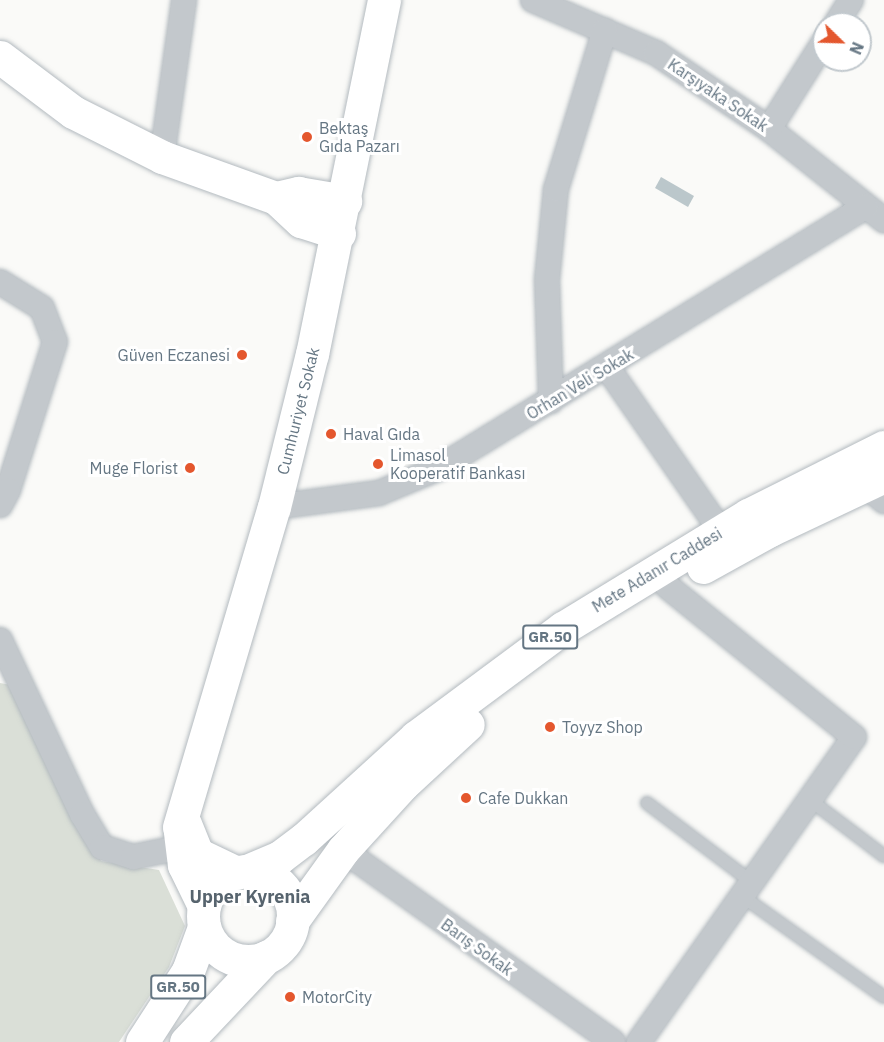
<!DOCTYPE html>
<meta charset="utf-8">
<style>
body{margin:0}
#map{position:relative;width:884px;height:1042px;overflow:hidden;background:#fafaf8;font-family:"IBM Plex Sans",sans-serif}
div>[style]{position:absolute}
.green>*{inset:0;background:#dadfd7}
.water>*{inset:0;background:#bbc7cb}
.roads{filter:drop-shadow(0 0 2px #b3babf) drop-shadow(0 0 2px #b3babf)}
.lane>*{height:12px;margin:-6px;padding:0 6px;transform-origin:6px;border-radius:6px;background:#c3c8cc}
.street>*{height:24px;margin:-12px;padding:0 12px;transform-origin:12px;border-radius:12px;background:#c3c8cc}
.secondary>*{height:33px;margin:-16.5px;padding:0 16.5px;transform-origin:16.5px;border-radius:16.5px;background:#fff}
.primary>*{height:33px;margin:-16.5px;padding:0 16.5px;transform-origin:16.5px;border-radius:16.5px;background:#fff}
.primary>.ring{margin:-16.5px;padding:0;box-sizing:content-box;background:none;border:33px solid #fff;border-radius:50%}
.dots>*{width:16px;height:16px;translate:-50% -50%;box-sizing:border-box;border:3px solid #fff;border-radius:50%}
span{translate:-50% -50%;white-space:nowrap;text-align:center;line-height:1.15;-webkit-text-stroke:6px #fff;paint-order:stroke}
.shield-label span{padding:2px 4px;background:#fff;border:2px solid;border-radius:4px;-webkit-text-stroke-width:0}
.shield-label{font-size:15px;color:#657683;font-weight:700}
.street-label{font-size:16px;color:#657683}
.poi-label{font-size:16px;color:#657683}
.left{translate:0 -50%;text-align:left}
.right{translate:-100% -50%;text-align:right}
.neighbourhood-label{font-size:18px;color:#57646e;font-weight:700}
.north{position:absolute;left:812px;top:12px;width:60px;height:60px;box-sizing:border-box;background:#fff;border:2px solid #c1c8cd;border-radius:50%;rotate:113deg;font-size:16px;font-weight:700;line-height:24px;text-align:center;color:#657683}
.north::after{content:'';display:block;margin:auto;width:21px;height:27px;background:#e4572e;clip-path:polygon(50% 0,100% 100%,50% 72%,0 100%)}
</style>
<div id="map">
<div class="green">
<i style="clip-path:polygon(0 683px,11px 685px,101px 861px,159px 870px,185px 926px,169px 967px,119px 1042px,0 1042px)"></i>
</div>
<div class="water">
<i style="clip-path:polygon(661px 177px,694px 196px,688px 207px,655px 188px)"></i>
</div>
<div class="roads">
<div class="lane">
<i style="left:810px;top:800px;width:93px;rotate:37.1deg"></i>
<i style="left:647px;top:803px;width:131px;rotate:37deg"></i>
<i style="left:742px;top:896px;width:174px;rotate:35.4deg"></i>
</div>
<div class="street">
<i style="left:533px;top:0;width:134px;rotate:23.3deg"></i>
<i style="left:656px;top:53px;width:136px;rotate:33.9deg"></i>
<i style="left:769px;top:129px;width:147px;rotate:38.4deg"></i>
<i style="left:836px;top:24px;width:28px;rotate:-58deg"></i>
<i style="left:769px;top:129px;width:103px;rotate:-57.7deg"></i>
<i style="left:162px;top:157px;width:159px;rotate:-82deg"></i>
<i style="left:0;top:282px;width:49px;rotate:31.8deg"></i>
<i style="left:42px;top:308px;width:36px;rotate:69deg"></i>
<i style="left:55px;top:342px;width:155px;rotate:107.6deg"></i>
<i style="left:8px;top:490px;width:17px;rotate:118deg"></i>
<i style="left:607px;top:367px;width:200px;rotate:55.2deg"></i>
<i style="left:551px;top:401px;width:121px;rotate:-91.9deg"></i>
<i style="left:547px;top:280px;width:91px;rotate:-84.4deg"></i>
<i style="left:556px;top:189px;width:166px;rotate:-72.9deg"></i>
<i style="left:865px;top:485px;width:25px;rotate:40deg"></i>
<i style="left:274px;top:507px;width:106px;rotate:-7.6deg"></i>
<i style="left:379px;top:493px;width:65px;rotate:-22.6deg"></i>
<i style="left:439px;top:468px;width:500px;rotate:-31.5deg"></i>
<i style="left:0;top:640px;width:192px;rotate:64.8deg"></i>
<i style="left:82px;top:814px;width:39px;rotate:59deg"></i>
<i style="left:102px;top:847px;width:33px;rotate:18deg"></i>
<i style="left:133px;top:857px;width:60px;rotate:-11.5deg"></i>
<i style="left:343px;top:850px;width:331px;rotate:35.4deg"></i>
<i style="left:639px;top:1042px;width:373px;rotate:-54.8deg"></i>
<i style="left:854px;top:737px;width:239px;rotate:-141.1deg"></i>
</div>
<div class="secondary">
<i style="left:0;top:57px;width:91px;rotate:37deg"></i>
<i style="left:73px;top:112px;width:100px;rotate:26.8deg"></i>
<i style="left:162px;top:157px;width:121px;rotate:19.8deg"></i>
<i style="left:276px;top:198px;width:34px;rotate:43deg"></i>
<i style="left:301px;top:221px;width:40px;rotate:18deg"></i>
<i style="left:276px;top:198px;width:23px;rotate:-13deg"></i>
<i style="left:298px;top:193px;width:48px;rotate:9.7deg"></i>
<i style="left:185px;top:824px;width:32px;rotate:68deg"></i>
<i style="left:197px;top:854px;width:44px;rotate:25.4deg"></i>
<i style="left:204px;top:906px;width:46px;rotate:-116deg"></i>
<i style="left:184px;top:865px;width:38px;rotate:-97deg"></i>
<i style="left:179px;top:827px;width:334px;rotate:-73.5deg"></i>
<i style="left:274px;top:507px;width:158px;rotate:-76.1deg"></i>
<i style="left:312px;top:354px;width:361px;rotate:-78.5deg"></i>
</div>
<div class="primary">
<i style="left:703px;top:567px;width:77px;rotate:-28.9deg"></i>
<i style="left:770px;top:530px;width:126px;rotate:-25.3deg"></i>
<i style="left:247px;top:871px;width:36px;rotate:-23deg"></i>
<i style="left:280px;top:857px;width:30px;rotate:-37deg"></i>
<i style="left:304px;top:839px;width:151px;rotate:-42.3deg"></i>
<i style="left:416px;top:737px;width:183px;rotate:-36.6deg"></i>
<i style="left:563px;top:628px;width:217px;rotate:-31.4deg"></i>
<i style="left:748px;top:515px;width:152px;rotate:-26.6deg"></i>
<i class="ring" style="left:203px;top:871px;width:57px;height:57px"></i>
<i style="left:292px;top:921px;width:87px;rotate:-54.3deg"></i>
<i style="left:343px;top:850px;width:89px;rotate:-47.7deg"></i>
<i style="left:403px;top:784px;width:88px;rotate:-42.7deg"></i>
<i style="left:142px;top:1042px;width:85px;rotate:-57.1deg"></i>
<i style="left:188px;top:971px;width:47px;rotate:-70deg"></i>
<i style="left:186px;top:1042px;width:117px;rotate:-46.7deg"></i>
</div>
</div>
<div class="dots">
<i style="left:307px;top:137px;background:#e4572e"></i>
<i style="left:242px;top:355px;background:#e4572e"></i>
<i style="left:331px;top:434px;background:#e4572e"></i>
<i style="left:378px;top:464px;background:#e4572e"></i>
<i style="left:190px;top:468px;background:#e4572e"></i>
<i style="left:550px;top:727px;background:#e4572e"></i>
<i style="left:466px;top:798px;background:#e4572e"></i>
<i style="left:290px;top:997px;background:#e4572e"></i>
</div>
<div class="shield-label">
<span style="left:550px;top:637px">GR.50</span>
<span style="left:178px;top:987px">GR.50</span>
</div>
<div class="street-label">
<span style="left:718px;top:95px;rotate:34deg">Karşıyaka Sokak</span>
<span style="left:580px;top:384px;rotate:-31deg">Orhan Veli Sokak</span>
<span style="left:298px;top:411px;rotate:-76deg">Cumhuriyet Sokak</span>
<span style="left:657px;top:570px;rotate:-31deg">Mete Adanır Caddesi</span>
<span style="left:477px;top:947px;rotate:36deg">Barış Sokak</span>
</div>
<div class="poi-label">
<span class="left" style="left:319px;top:137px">Bektaş<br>Gıda Pazarı</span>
<span class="right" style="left:230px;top:355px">Güven Eczanesi</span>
<span class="left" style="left:343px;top:434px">Haval Gıda</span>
<span class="left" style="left:390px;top:464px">Limasol<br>Kooperatif Bankası</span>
<span class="right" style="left:178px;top:468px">Muge Florist</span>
<span class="left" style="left:562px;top:727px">Toyyz Shop</span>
<span class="left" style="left:478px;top:798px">Cafe Dukkan</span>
<span class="left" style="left:302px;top:997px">MotorCity</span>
</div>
<div class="neighbourhood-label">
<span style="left:250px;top:897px">Upper Kyrenia</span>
</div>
<div class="north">N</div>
</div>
